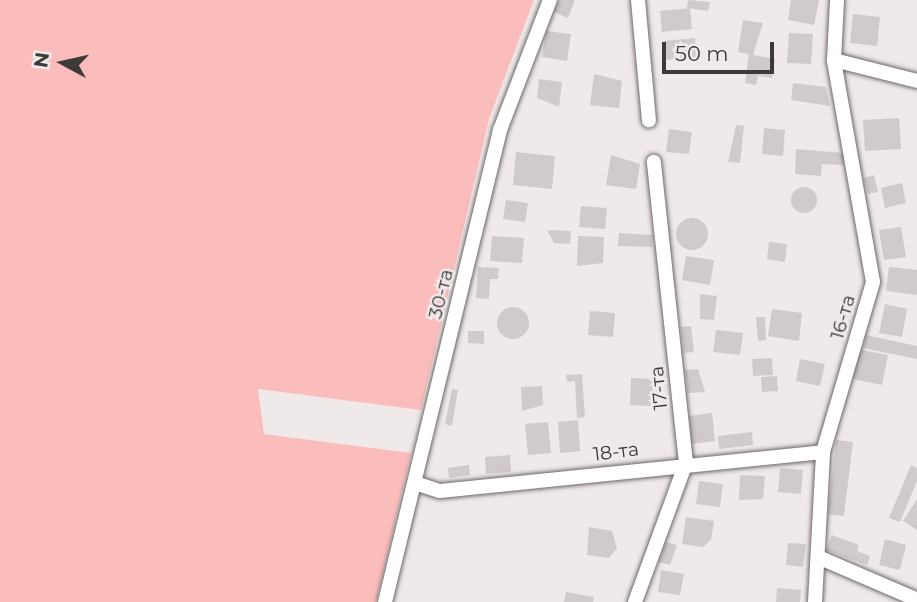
<!DOCTYPE html>
<meta charset="utf-8">
<style>
body{margin:0}
#map{position:relative;width:917px;height:602px;overflow:hidden;background:#f0e9e9;font-family:Montserrat,sans-serif}
div>[style]{position:absolute}
.green>*{inset:0;background:#fbbdbb}
.building>*{inset:0;background:#d1caca}
.round{border-radius:50%}
.roads{filter:drop-shadow(0 0 2px #6e6868) drop-shadow(0 0 2px #6e6868)}
.minor>*{height:14px;margin:-7px;padding:0 7px;transform-origin:7px;border-radius:7px;background:#fff}
span{translate:-50% -50%;white-space:nowrap;text-align:center;line-height:1.15;-webkit-text-stroke:5px #f0e9e9;paint-order:stroke}
.street-label{font-size:19px;color:#3d3a3a}
.north{position:absolute;left:28px;top:28px;width:70px;height:70px;-webkit-text-stroke:5px #f0e9e9;paint-order:stroke;rotate:278deg;font-size:19px;font-weight:700;line-height:28px;text-align:center;color:#3d3a3a}
.north::after{content:'';display:block;margin:auto;width:24px;height:32px;background:#3d3a3a;clip-path:polygon(50% 0,100% 100%,50% 72%,0 100%)}
.scale{position:absolute;left:662px;top:42px;width:112px;height:32px;box-sizing:border-box;border:4px solid #3d3a3a;border-top:0;padding-left:9px;font-size:21px;line-height:24px;white-space:nowrap;color:#3d3a3a;-webkit-text-stroke:5px #f0e9e9;paint-order:stroke}
</style>
<div id="map">
<div class="green">
<i style="clip-path:polygon(0 0,534px 0,489px 119px,421px 410px,258px 389px,264px 434px,411px 453px,376px 602px,0 602px)"></i>
</div>
<div class="building">
<i style="clip-path:polygon(559px 0,575px 0,568px 18px,554px 12px)"></i>
<i style="clip-path:polygon(688px 0,710px 2px,708px 11px,687px 8px)"></i>
<i style="clip-path:polygon(791px 0,819px 0,814px 25px,788px 20px)"></i>
<i style="clip-path:polygon(690px 8px,692px 29px,662px 32px,660px 11px)"></i>
<i style="clip-path:polygon(853px 14px,880px 17px,877px 46px,850px 43px)"></i>
<i style="clip-path:polygon(743px 20px,763px 23px,753px 55px,775px 59px,772px 78px,758px 76px,756px 85px,745px 83px,749px 54px,738px 52px)"></i>
<i style="clip-path:polygon(546px 31px,571px 34px,567px 61px,542px 57px)"></i>
<i style="clip-path:polygon(789px 33px,813px 34px,811px 64px,787px 63px)"></i>
<i style="clip-path:polygon(695px 38px,697px 57px,665px 60px,664px 41px)"></i>
<i style="clip-path:polygon(594px 74px,622px 81px,619px 108px,590px 105px)"></i>
<i style="clip-path:polygon(539px 79px,562px 82px,559px 107px,537px 98px)"></i>
<i style="clip-path:polygon(793px 83px,826px 87px,830px 106px,791px 100px)"></i>
<i style="clip-path:polygon(899px 118px,901px 149px,865px 151px,863px 120px)"></i>
<i style="clip-path:polygon(736px 125px,744px 126px,740px 163px,728px 162px)"></i>
<i style="clip-path:polygon(764px 128px,785px 130px,783px 156px,762px 154px)"></i>
<i style="clip-path:polygon(669px 129px,692px 132px,689px 154px,666px 152px)"></i>
<i style="clip-path:polygon(796px 149px,844px 153px,844px 165px,822px 164px,821px 176px,795px 174px)"></i>
<i style="clip-path:polygon(516px 152px,555px 156px,552px 189px,513px 185px)"></i>
<i style="clip-path:polygon(611px 155px,640px 164px,636px 189px,606px 185px)"></i>
<i style="clip-path:polygon(874px 175px,878px 192px,868px 194px,864px 178px)"></i>
<i style="clip-path:polygon(902px 183px,906px 203px,885px 208px,881px 188px)"></i>
<i class="round" style="left:791px;top:187px;width:26px;height:26px"></i>
<i style="clip-path:polygon(506px 200px,528px 203px,525px 222px,503px 219px)"></i>
<i style="clip-path:polygon(581px 206px,607px 208px,605px 229px,579px 227px)"></i>
<i class="round" style="left:676px;top:218px;width:32px;height:32px"></i>
<i style="clip-path:polygon(901px 227px,906px 257px,884px 260px,879px 230px)"></i>
<i style="clip-path:polygon(547px 230px,571px 231px,570px 244px,554px 243px)"></i>
<i style="clip-path:polygon(619px 233px,653px 235px,652px 247px,618px 246px)"></i>
<i style="clip-path:polygon(492px 236px,524px 238px,522px 263px,490px 261px)"></i>
<i style="clip-path:polygon(578px 236px,604px 237px,603px 263px,577px 266px)"></i>
<i style="clip-path:polygon(769px 242px,787px 244px,785px 262px,767px 259px)"></i>
<i style="clip-path:polygon(686px 256px,714px 260px,710px 285px,682px 280px)"></i>
<i style="clip-path:polygon(478px 267px,499px 268px,498px 279px,490px 279px,489px 299px,476px 298px)"></i>
<i style="clip-path:polygon(889px 267px,917px 270px,917px 295px,886px 291px)"></i>
<i style="clip-path:polygon(700px 294px,717px 296px,714px 320px,700px 319px)"></i>
<i style="clip-path:polygon(885px 304px,907px 309px,902px 337px,879px 333px)"></i>
<i class="round" style="left:497px;top:307px;width:32px;height:32px"></i>
<i style="clip-path:polygon(772px 309px,802px 313px,799px 341px,768px 336px)"></i>
<i style="clip-path:polygon(590px 311px,615px 313px,613px 337px,588px 335px)"></i>
<i style="clip-path:polygon(756px 317px,765px 317px,766px 340px,758px 341px)"></i>
<i style="clip-path:polygon(691px 326px,694px 352px,684px 353px,681px 327px)"></i>
<i style="clip-path:polygon(716px 330px,743px 333px,740px 355px,713px 352px)"></i>
<i style="clip-path:polygon(468px 331px,484px 331px,484px 344px,468px 343px)"></i>
<i style="clip-path:polygon(866px 335px,917px 346px,917px 359px,863px 348px)"></i>
<i style="clip-path:polygon(859px 349px,888px 355px,882px 385px,853px 379px)"></i>
<i style="clip-path:polygon(772px 358px,773px 375px,753px 376px,752px 359px)"></i>
<i style="clip-path:polygon(800px 359px,825px 364px,820px 386px,796px 381px)"></i>
<i style="clip-path:polygon(698px 369px,705px 392px,688px 393px,685px 370px)"></i>
<i style="clip-path:polygon(582px 374px,585px 417px,577px 418px,575px 381px,567px 382px,566px 375px)"></i>
<i style="clip-path:polygon(777px 376px,778px 391px,762px 392px,761px 377px)"></i>
<i style="clip-path:polygon(631px 378px,653px 379px,652px 406px,630px 405px)"></i>
<i style="clip-path:polygon(542px 386px,543px 405px,522px 411px,521px 387px)"></i>
<i style="clip-path:polygon(452px 389px,458px 390px,452px 426px,445px 424px)"></i>
<i style="clip-path:polygon(712px 413px,715px 441px,692px 444px,689px 416px)"></i>
<i style="clip-path:polygon(578px 420px,580px 451px,560px 453px,558px 422px)"></i>
<i style="clip-path:polygon(548px 422px,551px 453px,528px 455px,525px 424px)"></i>
<i style="clip-path:polygon(752px 432px,753px 445px,719px 449px,718px 436px)"></i>
<i style="clip-path:polygon(836px 440px,853px 442px,844px 516px,828px 514px)"></i>
<i style="clip-path:polygon(510px 455px,511px 472px,486px 474px,485px 457px)"></i>
<i style="clip-path:polygon(469px 465px,470px 475px,449px 478px,448px 468px)"></i>
<i style="clip-path:polygon(911px 465px,917px 468px,917px 481px,900px 522px,889px 518px)"></i>
<i style="clip-path:polygon(780px 468px,803px 470px,801px 494px,778px 492px)"></i>
<i style="clip-path:polygon(740px 475px,765px 476px,763px 499px,739px 500px)"></i>
<i style="clip-path:polygon(699px 481px,723px 484px,720px 507px,696px 504px)"></i>
<i style="clip-path:polygon(917px 499px,917px 530px,903px 521px)"></i>
<i style="clip-path:polygon(686px 517px,714px 521px,711px 540px,703px 547px,682px 544px)"></i>
<i style="clip-path:polygon(589px 527px,612px 531px,617px 548px,609px 558px,587px 555px)"></i>
<i style="clip-path:polygon(832px 535px,859px 545px,857px 551px,870px 556px,867px 565px,826px 550px)"></i>
<i style="clip-path:polygon(885px 539px,906px 545px,900px 570px,879px 565px)"></i>
<i style="clip-path:polygon(666px 542px,677px 545px,670px 565px,659px 562px)"></i>
<i style="clip-path:polygon(788px 543px,806px 544px,803px 567px,786px 565px)"></i>
<i style="clip-path:polygon(661px 570px,684px 574px,680px 595px,658px 592px)"></i>
<i style="clip-path:polygon(777px 588px,801px 590px,800px 602px,776px 602px)"></i>
<i style="clip-path:polygon(566px 592px,594px 597px,593px 602px,564px 602px)"></i>
</div>
<div class="roads">
<div class="minor">
<i style="left:638px;top:0;width:121px;rotate:84.8deg"></i>
<i style="left:834px;top:60px;width:86px;rotate:14.2deg"></i>
<i style="left:415px;top:483px;width:26px;rotate:18deg"></i>
<i style="left:440px;top:491px;width:385px;rotate:-5.8deg"></i>
<i style="left:818px;top:557px;width:103px;rotate:23.3deg"></i>
<i style="left:385px;top:602px;width:486px;rotate:-76.3deg"></i>
<i style="left:500px;top:130px;width:139px;rotate:-69deg"></i>
<i style="left:635px;top:602px;width:148px;rotate:-69.9deg"></i>
<i style="left:686px;top:463px;width:303px;rotate:-96.1deg"></i>
<i style="left:815px;top:602px;width:150px;rotate:-86.9deg"></i>
<i style="left:823px;top:452px;width:177px;rotate:-73.6deg"></i>
<i style="left:873px;top:282px;width:225px;rotate:-100deg"></i>
<i style="left:834px;top:60px;width:60px;rotate:-87.1deg"></i>
</div>
</div>
<div class="street-label">
<span style="left:441px;top:294px;rotate:-76deg">30-та</span>
<span style="left:843px;top:317px;rotate:-74deg">16-та</span>
<span style="left:659px;top:388px;rotate:-96deg">17-та</span>
<span style="left:616px;top:452px;rotate:-7deg">18-та</span>
</div>
<div class="north">N</div>
<div class="scale">50 m</div>
</div>
